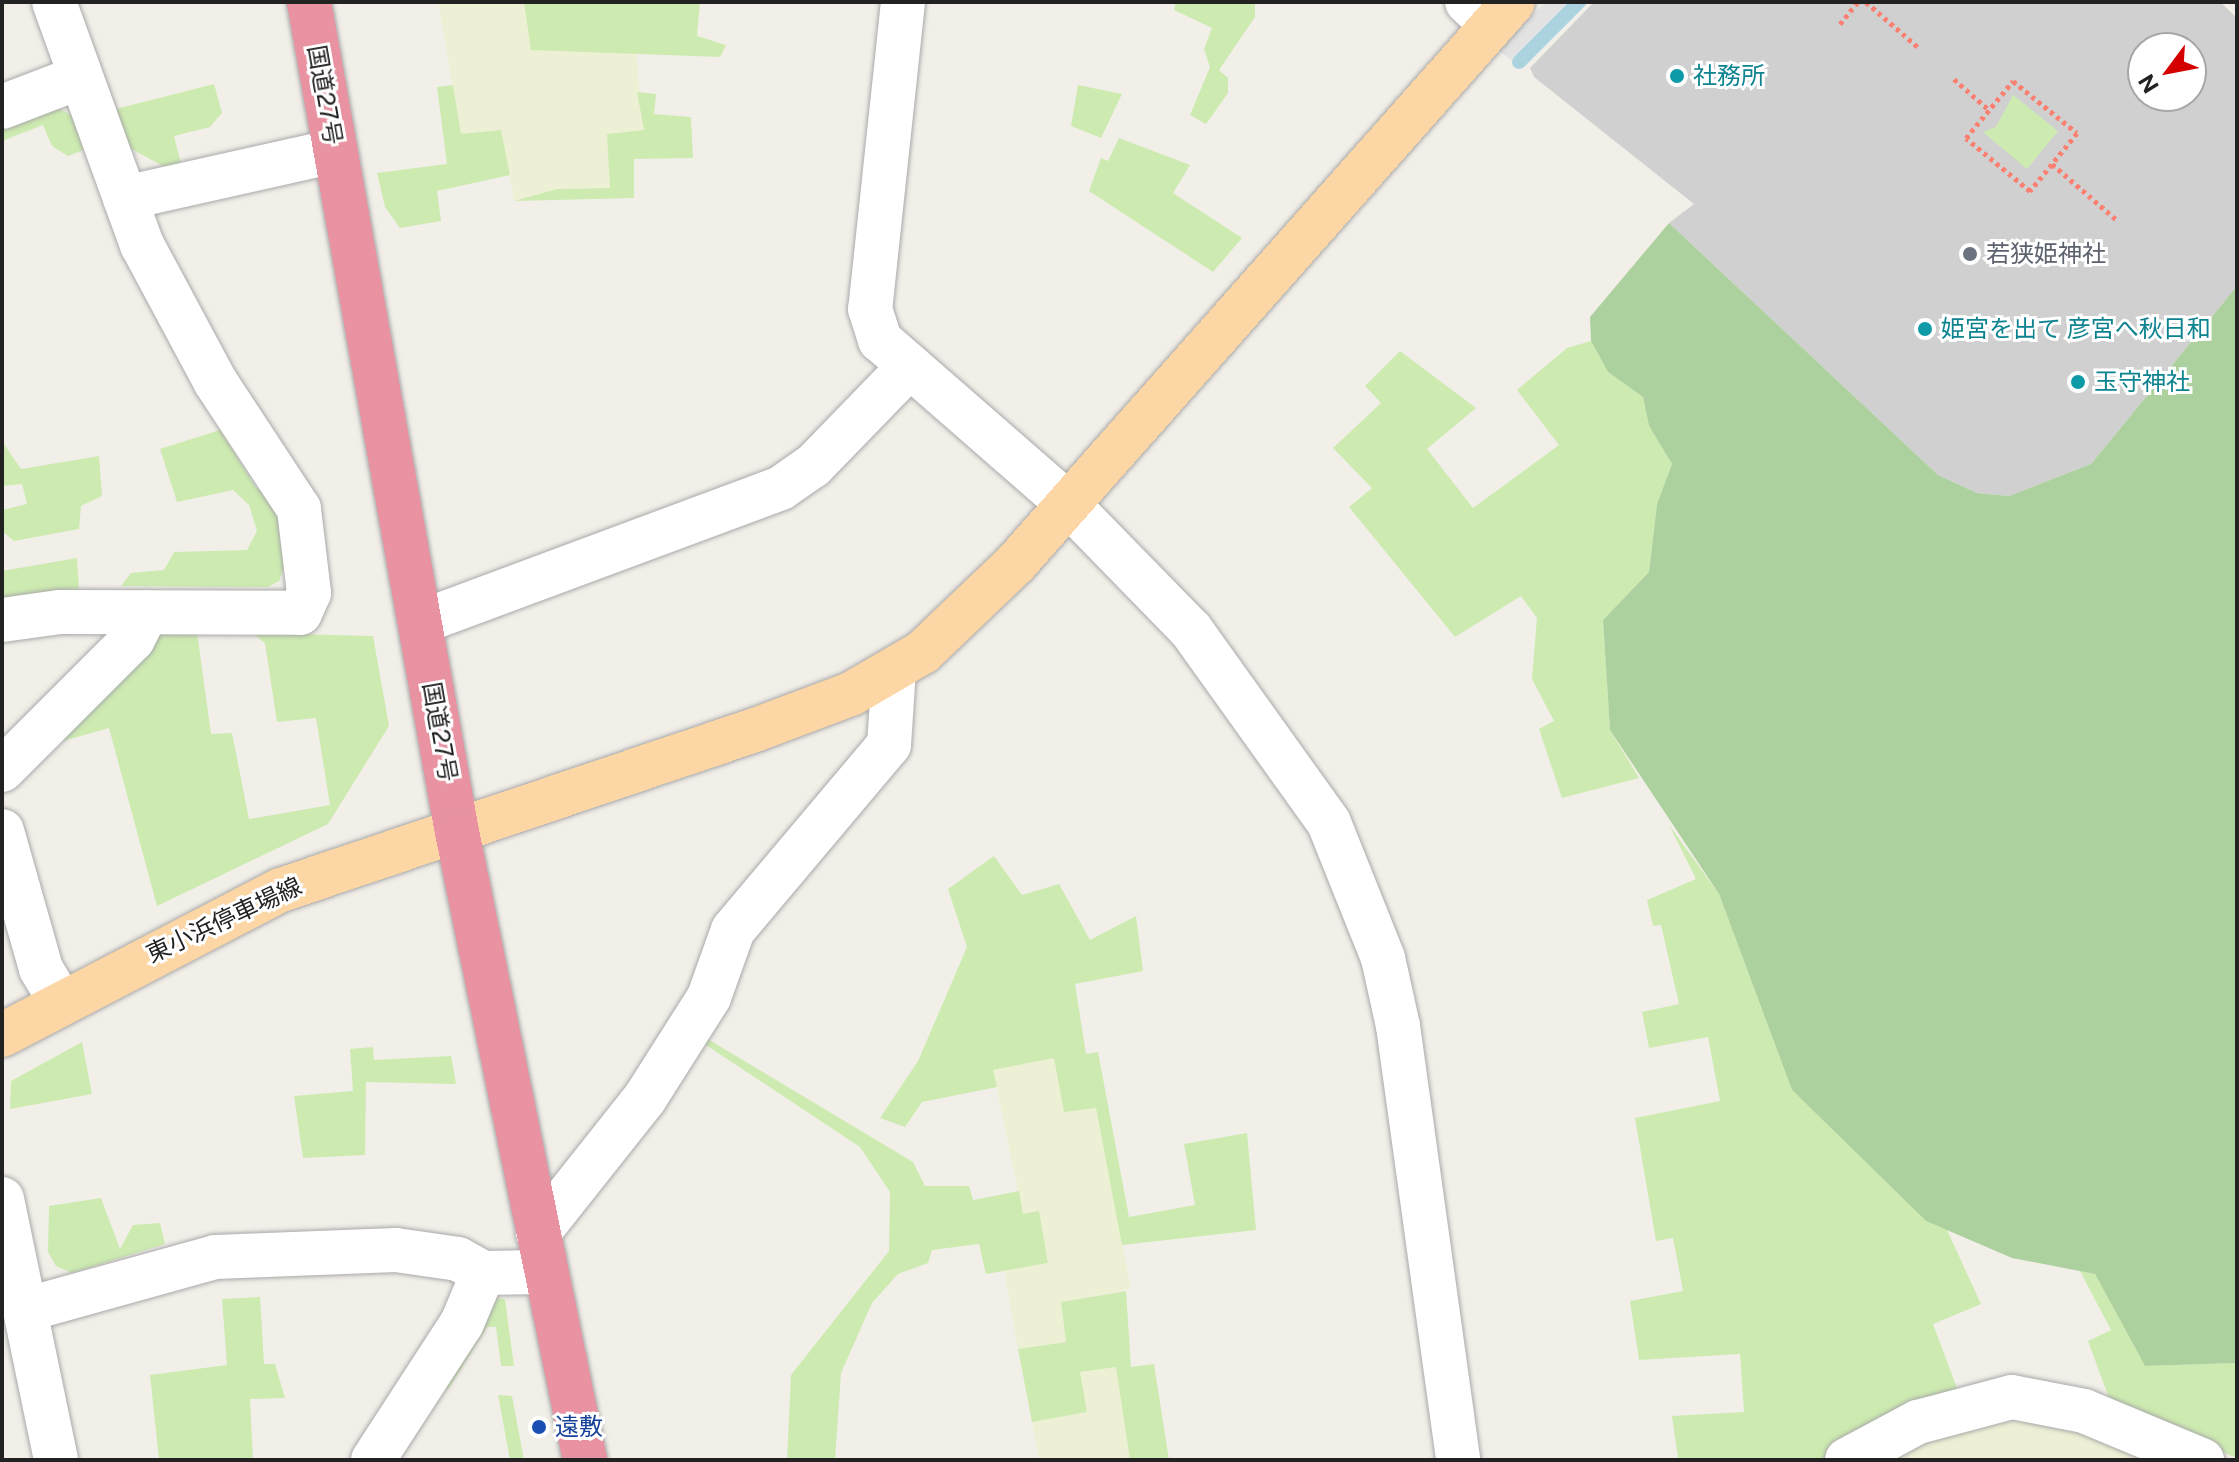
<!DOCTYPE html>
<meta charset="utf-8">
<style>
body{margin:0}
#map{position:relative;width:2239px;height:1462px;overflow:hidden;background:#f2efe9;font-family:"Public Sans","Noto Sans JP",sans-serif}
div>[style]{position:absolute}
.religious>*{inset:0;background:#d0d0d0}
.farmland>*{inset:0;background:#eef0d5}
.grass>*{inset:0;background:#cdebb0}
.forest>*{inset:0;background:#add19e}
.parking>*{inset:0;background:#e2e2e2}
.stream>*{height:14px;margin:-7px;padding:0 7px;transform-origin:7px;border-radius:7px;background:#aad3df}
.path>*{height:5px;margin-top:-2.5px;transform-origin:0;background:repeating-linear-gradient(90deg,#fa8072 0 4px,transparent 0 8px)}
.roads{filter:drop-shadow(0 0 2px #a9a9a9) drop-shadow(0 0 2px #a9a9a9)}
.minor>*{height:44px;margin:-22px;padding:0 22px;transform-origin:22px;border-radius:22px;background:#fff}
.major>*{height:44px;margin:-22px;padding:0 22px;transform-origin:22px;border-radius:22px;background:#fcd6a4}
.highway>*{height:44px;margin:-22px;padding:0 22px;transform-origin:22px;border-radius:22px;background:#e892a2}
.dots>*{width:22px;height:22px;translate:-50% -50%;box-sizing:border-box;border:4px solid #fff;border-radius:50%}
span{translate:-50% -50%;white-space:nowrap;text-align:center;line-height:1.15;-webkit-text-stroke:6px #fff;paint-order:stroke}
.culture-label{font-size:24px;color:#0d838f}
.left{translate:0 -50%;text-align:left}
.street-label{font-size:24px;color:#222}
.worship-label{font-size:24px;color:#5b616d}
.transit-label{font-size:24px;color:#164399}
.frame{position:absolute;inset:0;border:4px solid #222;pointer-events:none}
.north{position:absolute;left:2127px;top:32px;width:80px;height:80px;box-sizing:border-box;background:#fff;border:2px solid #a7a7a7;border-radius:50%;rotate:238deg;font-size:22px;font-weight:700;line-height:32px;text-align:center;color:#222}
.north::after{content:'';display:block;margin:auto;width:28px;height:36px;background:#d40000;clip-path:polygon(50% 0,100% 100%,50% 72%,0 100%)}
</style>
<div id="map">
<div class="religious">
<i style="clip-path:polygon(evenodd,1594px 2px,2220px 2px,2237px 18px,2237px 286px,2091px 464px,2009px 496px,1977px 493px,1938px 475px,1669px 223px,1694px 204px,1534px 77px,1530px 68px,1594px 2px,2143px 48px,2191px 48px,2191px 96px,2143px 96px,2143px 48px)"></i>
</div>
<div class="farmland">
<i style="clip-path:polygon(438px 2px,524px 2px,532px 50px,636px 52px,644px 131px,610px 188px,557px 189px,514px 201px,501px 130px,461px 134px)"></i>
<i style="clip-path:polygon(1054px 1058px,1096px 1107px,1131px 1289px,1061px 1302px,1066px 1342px,1018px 1349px,1004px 1271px,1048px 1263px,1039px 1211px,1023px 1215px,993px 1070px)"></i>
<i style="clip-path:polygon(1117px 1367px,1130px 1460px,1039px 1460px,1032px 1422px,1087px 1412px,1079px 1371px)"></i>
<i style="clip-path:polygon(2015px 1420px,2085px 1435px,2143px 1460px,1882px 1460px,1965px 1427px)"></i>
</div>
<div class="grass">
<i style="clip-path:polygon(524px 2px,700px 2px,697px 36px,726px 45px,720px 57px,531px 50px)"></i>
<i style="clip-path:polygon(1176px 2px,1255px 2px,1255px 17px,1219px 70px,1228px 78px,1228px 93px,1206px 124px,1190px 115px,1210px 67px,1204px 49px,1212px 28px,1174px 10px)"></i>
<i style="clip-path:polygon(214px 84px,222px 113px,210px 127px,174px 136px,181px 164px,165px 167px,124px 145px,112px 110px)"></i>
<i style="clip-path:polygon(453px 85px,461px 134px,501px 130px,510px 175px,437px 191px,441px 221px,400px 228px,385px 207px,377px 173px,447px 164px,437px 87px)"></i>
<i style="clip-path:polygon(1078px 85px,1122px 94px,1101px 138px,1071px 126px)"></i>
<i style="clip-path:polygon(637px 92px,656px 94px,654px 114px,691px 117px,693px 158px,634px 159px,634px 198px,514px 201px,557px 189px,610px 188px,607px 134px,644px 130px)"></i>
<i style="clip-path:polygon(2013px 95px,2058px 131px,2027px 169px,1983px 132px,1996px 127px)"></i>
<i style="clip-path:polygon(52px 105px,77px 118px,89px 148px,68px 156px,52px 146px,43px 125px,2px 141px,2px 124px)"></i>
<i style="clip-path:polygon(1119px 138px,1190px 165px,1173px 193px,1242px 238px,1213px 272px,1089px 191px,1101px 158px,1108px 161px)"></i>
<i style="clip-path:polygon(1591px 341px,1608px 372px,1643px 397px,1649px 426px,1672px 464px,1657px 504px,1649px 572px,1603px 620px,1610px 730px,1639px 778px,1562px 798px,1539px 729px,1554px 721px,1532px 679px,1537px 618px,1521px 596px,1455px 637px,1349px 507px,1372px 488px,1333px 448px,1381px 403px,1365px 386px,1400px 351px,1476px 408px,1427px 449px,1473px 508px,1559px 445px,1517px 390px,1567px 348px)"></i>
<i style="clip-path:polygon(220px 430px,255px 486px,277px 505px,285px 565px,279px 581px,268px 587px,121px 586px,131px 573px,164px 570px,174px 552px,247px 550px,257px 531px,249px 505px,233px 490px,177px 502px,160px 449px)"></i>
<i style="clip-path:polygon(2px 441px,21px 469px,99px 456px,102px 496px,81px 506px,79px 529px,14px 541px,2px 531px,2px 510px,27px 504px,22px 484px,2px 486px)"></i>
<i style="clip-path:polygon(77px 558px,79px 589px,2px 599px,2px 571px)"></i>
<i style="clip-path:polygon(156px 630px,197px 632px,211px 734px,232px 733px,249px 819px,330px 805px,316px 718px,277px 722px,265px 643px,252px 633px,373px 636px,389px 726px,328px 824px,157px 906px,109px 728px,45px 746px)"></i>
<i style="clip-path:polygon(1669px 825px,1719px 894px,1792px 1090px,1926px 1221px,1947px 1230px,1981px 1304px,1933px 1324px,1961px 1399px,1833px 1460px,1678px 1458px,1672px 1416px,1744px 1412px,1740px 1354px,1639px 1360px,1630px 1301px,1683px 1291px,1673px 1238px,1656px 1241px,1635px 1118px,1720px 1101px,1708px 1037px,1649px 1048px,1642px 1012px,1679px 1004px,1661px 925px,1653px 926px,1647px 900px,1696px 879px)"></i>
<i style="clip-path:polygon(994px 856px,1022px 895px,1059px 884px,1090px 940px,1136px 916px,1143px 971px,1075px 984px,1086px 1054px,1098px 1052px,1129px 1217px,1195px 1205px,1184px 1144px,1247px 1133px,1256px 1230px,1122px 1245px,1096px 1108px,1064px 1112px,1054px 1058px,993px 1070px,997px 1087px,922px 1102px,905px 1127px,880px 1118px,918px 1061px,967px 947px,948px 889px)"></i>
<i style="clip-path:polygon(706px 1038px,913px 1162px,925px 1186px,969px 1186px,973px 1200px,1019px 1191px,1023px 1214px,1039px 1211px,1048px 1263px,986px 1274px,979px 1244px,932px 1250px,928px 1263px,898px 1274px,872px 1303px,841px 1373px,835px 1460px,787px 1460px,791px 1375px,889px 1251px,890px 1192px,860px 1147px,703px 1043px)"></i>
<i style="clip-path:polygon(82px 1042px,92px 1094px,10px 1109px,11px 1081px)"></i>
<i style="clip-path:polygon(373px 1047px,374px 1060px,451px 1056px,456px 1084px,366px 1082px,365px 1155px,303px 1158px,294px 1096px,353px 1091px,350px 1049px)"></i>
<i style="clip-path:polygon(101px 1198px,120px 1249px,133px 1225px,160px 1223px,165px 1244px,72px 1273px,56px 1266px,48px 1252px,49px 1206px)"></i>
<i style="clip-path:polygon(2080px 1271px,2095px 1274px,2145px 1366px,2237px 1363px,2237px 1458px,2113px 1409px,2088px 1341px,2111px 1330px)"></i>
<i style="clip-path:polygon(1126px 1291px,1131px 1367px,1154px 1364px,1169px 1460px,1130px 1460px,1116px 1367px,1080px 1372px,1087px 1412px,1032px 1422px,1018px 1349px,1066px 1342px,1061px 1302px)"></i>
<i style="clip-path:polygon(260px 1297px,264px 1364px,275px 1364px,285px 1398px,250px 1399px,253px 1460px,159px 1460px,150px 1375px,227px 1365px,222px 1299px)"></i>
<i style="clip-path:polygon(489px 1299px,505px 1299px,514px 1366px,501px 1366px,496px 1327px,487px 1327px,448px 1390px,437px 1382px)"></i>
<i style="clip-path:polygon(498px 1395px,512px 1396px,524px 1460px,510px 1460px)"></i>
</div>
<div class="forest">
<i style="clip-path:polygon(1669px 223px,1938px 475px,1977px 493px,2009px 496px,2091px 464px,2237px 286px,2237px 1363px,2145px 1366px,2095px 1274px,2012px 1258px,1926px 1221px,1792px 1090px,1719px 894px,1610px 730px,1603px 620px,1649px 572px,1657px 504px,1672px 464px,1649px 426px,1643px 397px,1608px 372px,1591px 341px,1590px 317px)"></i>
</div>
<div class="parking">
<i style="clip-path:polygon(1546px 2px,1570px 2px,1511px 60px,1498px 50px)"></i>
</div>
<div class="stream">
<i style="left:1519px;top:62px;width:85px;rotate:-45deg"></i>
</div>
<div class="path">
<i style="left:1866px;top:2px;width:72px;rotate:41deg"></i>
<i style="left:1840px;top:24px;width:28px;rotate:-51deg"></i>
<i style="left:1954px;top:79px;width:47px;rotate:41.5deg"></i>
<i style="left:2013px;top:81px;width:82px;rotate:39.1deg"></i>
<i style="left:2077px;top:133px;width:75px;rotate:129deg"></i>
<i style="left:2030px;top:191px;width:83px;rotate:-140.4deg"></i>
<i style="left:1966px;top:138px;width:74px;rotate:-50.5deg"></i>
<i style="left:2052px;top:164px;width:87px;rotate:40.8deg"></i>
</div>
<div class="roads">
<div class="minor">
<i style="left:903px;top:2px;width:309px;rotate:96.1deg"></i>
<i style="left:870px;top:309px;width:33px;rotate:72deg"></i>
<i style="left:880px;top:340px;width:247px;rotate:41.1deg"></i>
<i style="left:1066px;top:502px;width:179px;rotate:45.7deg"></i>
<i style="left:1191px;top:630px;width:237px;rotate:54.4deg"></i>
<i style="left:1329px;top:823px;width:145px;rotate:68.2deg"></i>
<i style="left:1383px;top:958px;width:70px;rotate:77.6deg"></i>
<i style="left:1398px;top:1026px;width:438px;rotate:82.1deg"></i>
<i style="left:1467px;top:2px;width:34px;rotate:43deg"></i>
<i style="left:2px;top:107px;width:84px;rotate:-21deg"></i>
<i style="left:125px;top:198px;width:215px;rotate:-12.6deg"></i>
<i style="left:2px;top:620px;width:59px;rotate:-7.9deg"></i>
<i style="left:60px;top:612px;width:240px;rotate:0.2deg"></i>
<i style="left:300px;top:613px;width:22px;rotate:-66deg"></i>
<i style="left:309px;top:593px;width:85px;rotate:-96.8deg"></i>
<i style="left:299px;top:509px;width:153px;rotate:-123.3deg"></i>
<i style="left:215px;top:381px;width:154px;rotate:-118.2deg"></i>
<i style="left:142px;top:245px;width:258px;rotate:-109.9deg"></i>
<i style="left:421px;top:622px;width:384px;rotate:-20.4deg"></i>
<i style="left:781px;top:488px;width:39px;rotate:-35deg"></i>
<i style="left:813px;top:466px;width:139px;rotate:-45.9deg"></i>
<i style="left:2px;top:770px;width:185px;rotate:-45deg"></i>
<i style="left:133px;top:639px;width:30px;rotate:-63deg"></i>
<i style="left:2px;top:831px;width:143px;rotate:74.2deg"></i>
<i style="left:41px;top:969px;width:37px;rotate:59deg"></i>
<i style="left:2px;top:1199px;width:267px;rotate:78.3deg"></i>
<i style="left:538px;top:1233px;width:172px;rotate:-51.6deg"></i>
<i style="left:645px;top:1098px;width:120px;rotate:-57.6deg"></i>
<i style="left:709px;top:997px;width:71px;rotate:-70.3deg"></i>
<i style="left:733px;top:930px;width:242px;rotate:-49.9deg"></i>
<i style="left:889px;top:745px;width:75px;rotate:-86.2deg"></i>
<i style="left:28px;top:1309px;width:194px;rotate:-15.5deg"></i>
<i style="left:215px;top:1257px;width:181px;rotate:-2.2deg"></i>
<i style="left:396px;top:1250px;width:63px;rotate:8.3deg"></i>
<i style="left:458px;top:1259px;width:29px;rotate:29deg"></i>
<i style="left:483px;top:1273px;width:63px;rotate:-0.9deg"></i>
<i style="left:373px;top:1460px;width:163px;rotate:-57deg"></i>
<i style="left:462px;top:1323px;width:54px;rotate:-67.2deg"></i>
<i style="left:1847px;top:1460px;width:81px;rotate:-28.2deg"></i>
<i style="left:1918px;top:1422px;width:97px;rotate:-14.9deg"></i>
<i style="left:2012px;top:1397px;width:73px;rotate:11deg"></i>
<i style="left:2084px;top:1411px;width:128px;rotate:22.6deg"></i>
</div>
<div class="major">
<i style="left:2px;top:1035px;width:314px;rotate:-27.5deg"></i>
<i style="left:281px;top:890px;width:500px;rotate:-18.65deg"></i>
<i style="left:755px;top:730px;width:103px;rotate:-20.6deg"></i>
<i style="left:851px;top:694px;width:83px;rotate:-30.3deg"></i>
<i style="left:923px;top:652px;width:129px;rotate:-43.7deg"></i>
<i style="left:1016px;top:563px;width:749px;rotate:-48.46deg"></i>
</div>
<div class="highway">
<i style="left:309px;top:2px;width:843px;rotate:79.89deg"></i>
<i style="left:457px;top:832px;width:641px;rotate:78.48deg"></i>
</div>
</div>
<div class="dots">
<i style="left:1677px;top:76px;background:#0f9aa8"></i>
<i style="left:1970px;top:254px;background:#6b7280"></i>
<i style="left:1925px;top:329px;background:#0f9aa8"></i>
<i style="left:2078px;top:382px;background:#0f9aa8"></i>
<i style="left:539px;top:1427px;background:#1a4fb4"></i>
</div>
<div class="culture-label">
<span class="left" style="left:1693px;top:76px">社務所</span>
<span class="left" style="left:1941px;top:329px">姫宮を出て 彦宮へ秋日和</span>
<span class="left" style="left:2094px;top:382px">玉守神社</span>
</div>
<div class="street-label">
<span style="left:325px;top:95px;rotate:80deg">国道27号</span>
<span style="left:440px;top:732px;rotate:80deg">国道27号</span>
<span style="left:224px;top:920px;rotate:-25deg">東小浜停車場線</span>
</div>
<div class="worship-label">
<span class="left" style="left:1986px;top:254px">若狭姫神社</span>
</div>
<div class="transit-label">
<span class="left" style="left:555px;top:1427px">遠敷</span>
</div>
<div class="frame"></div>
<div class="north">N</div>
</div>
